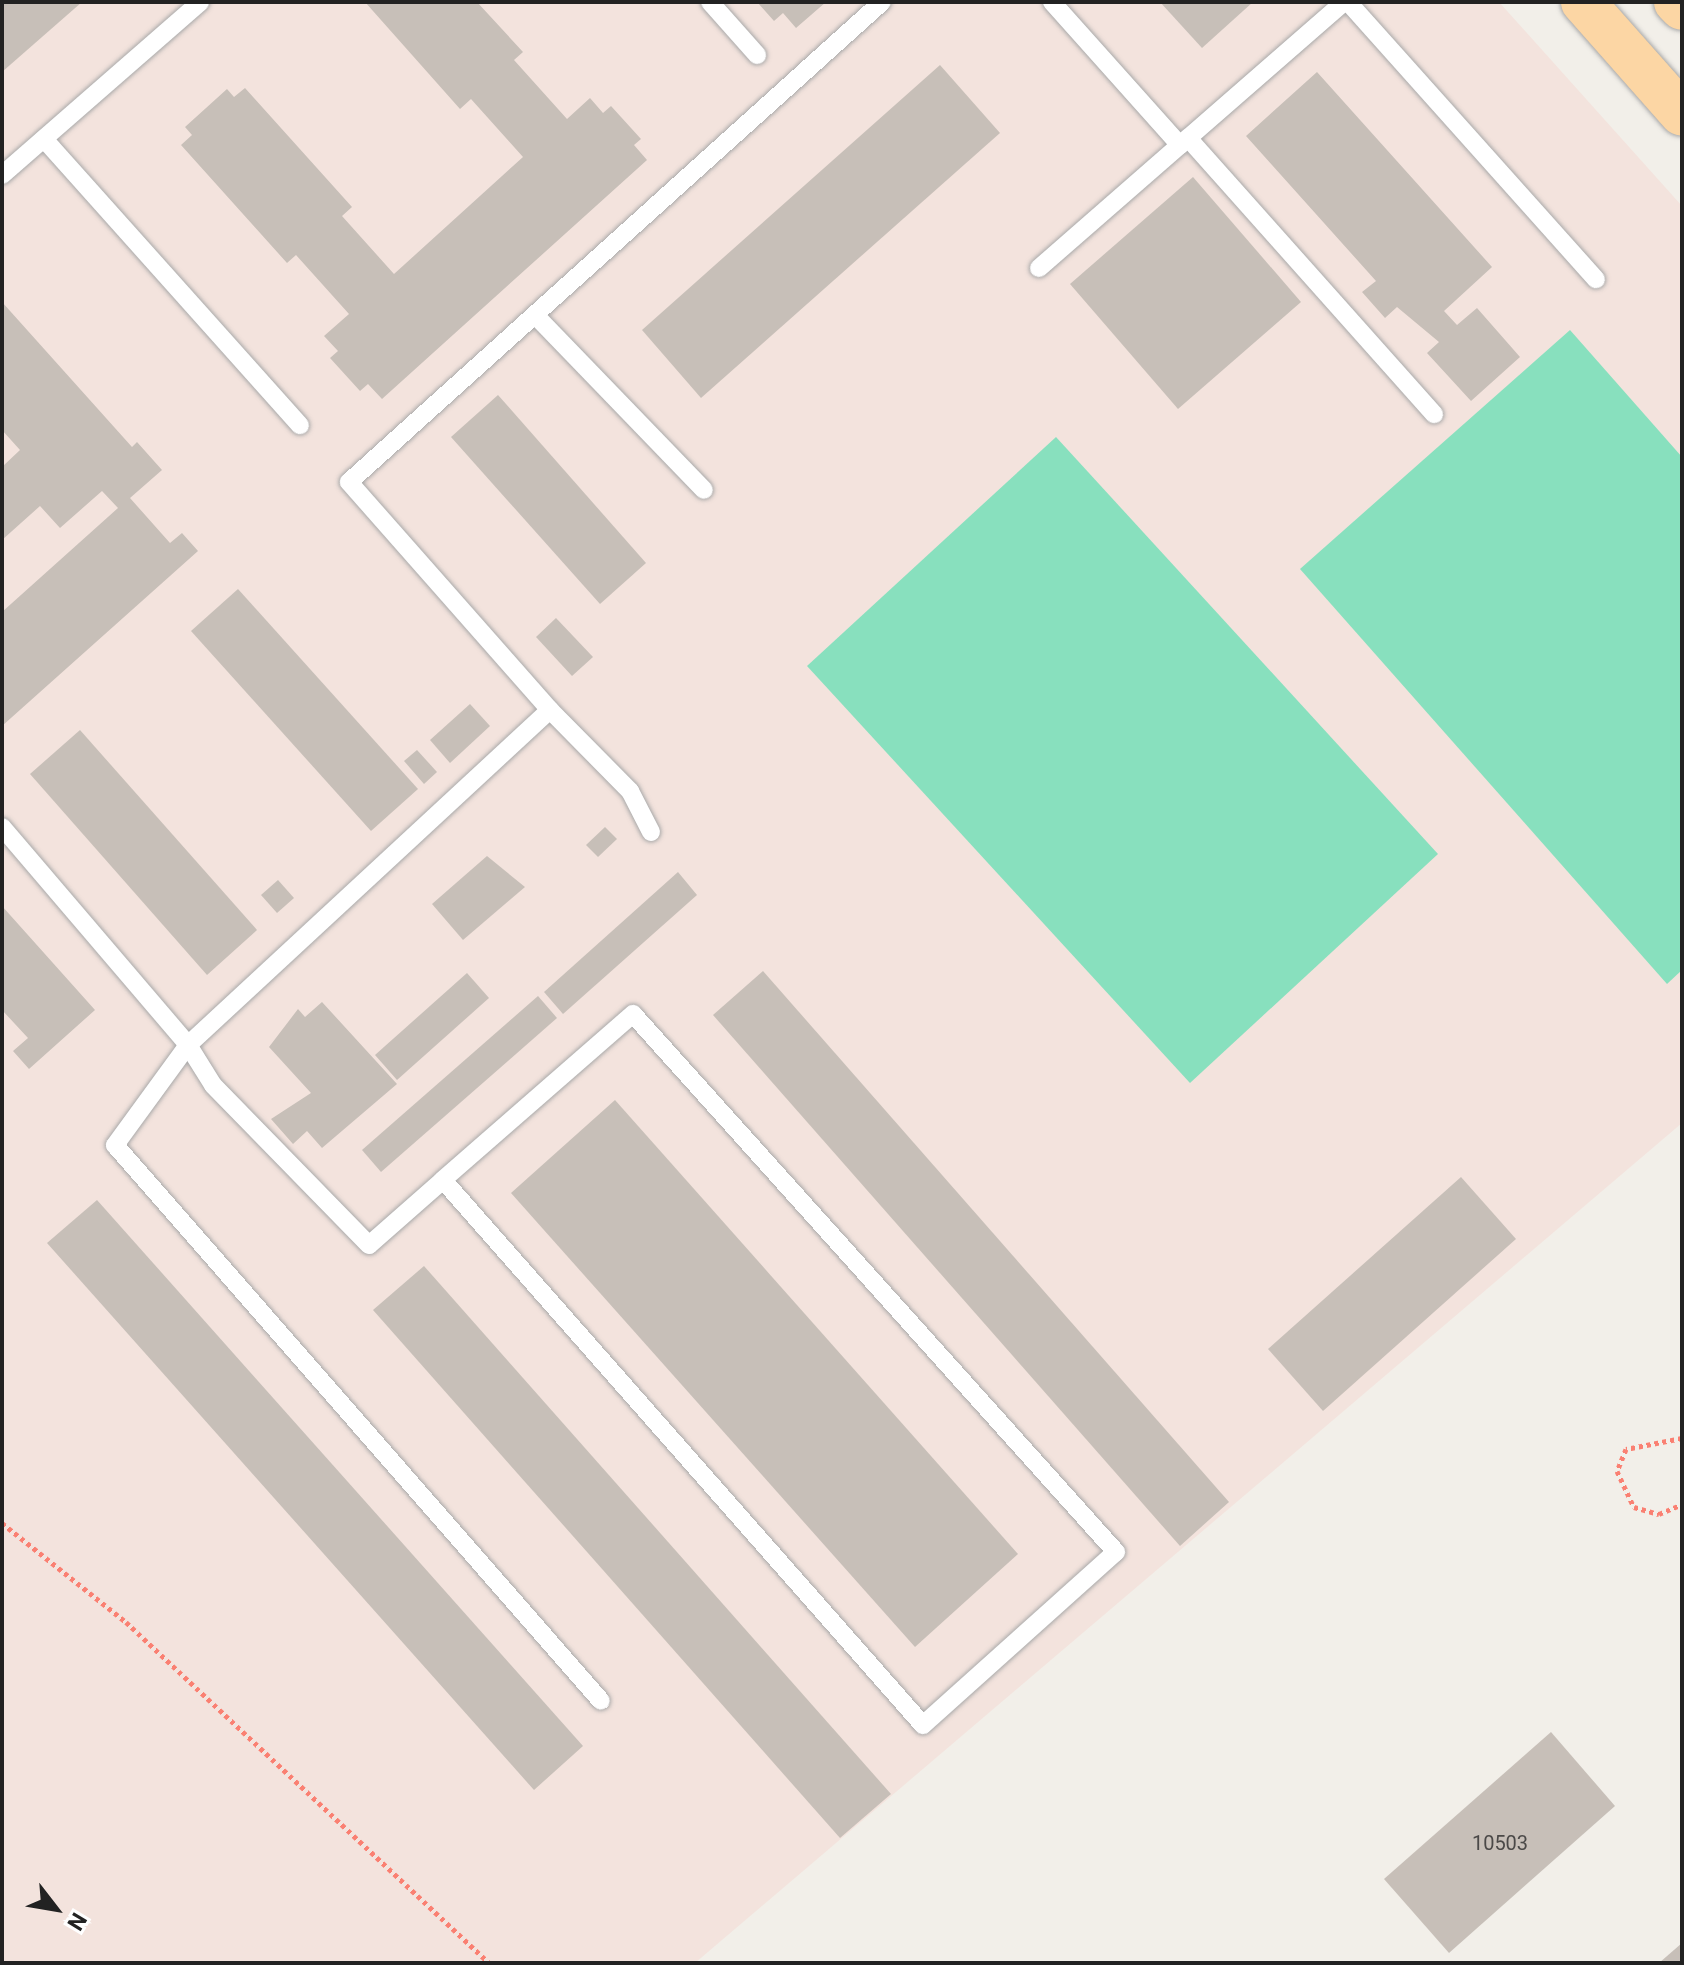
<!DOCTYPE html>
<style>
body{margin:0}
#map{position:relative;width:1684px;height:1965px;overflow:hidden;background:#f2efe9;font-family:Roboto,sans-serif}
div>[style]{position:absolute}
.military>*{inset:0;background:#f3e3dd}
.pitch>*{inset:0;background:#88e0be}
.building>*{inset:0;background:#c7bfb8}
.path>*{height:5px;margin-top:-2.5px;transform-origin:0;background:repeating-linear-gradient(90deg,#fa8072 0 4px,transparent 0 8px)}
.roads{filter:drop-shadow(0 0 2px #a9a9a9) drop-shadow(0 0 2px #a9a9a9)}
.lane>*{height:18px;margin:-9px;padding:0 9px;transform-origin:9px;border-radius:9px;background:#fff}
.primary>*{height:44px;margin:-22px;padding:0 22px;transform-origin:22px;border-radius:22px;background:#fcd6a4}
span{translate:-50% -50%;white-space:nowrap;text-align:center;line-height:1.15;-webkit-text-stroke:7px #fff;paint-order:stroke}
.number-label{font-size:20px;color:#4b4948}
.number-label span{-webkit-text-stroke-width:0}
.frame{position:absolute;inset:0;border:4px solid #222;pointer-events:none}
.north{position:absolute;left:16px;top:1869px;width:80px;height:80px;-webkit-text-stroke:6px #fff;paint-order:stroke;rotate:121deg;font-size:22px;font-weight:700;line-height:32px;text-align:center;color:#222}
.north::after{content:'';display:block;margin:auto;width:28px;height:36px;background:#222;clip-path:polygon(50% 0,100% 100%,50% 72%,0 100%)}
</style>
<div id="map">
<div class="military">
<i style="clip-path:polygon(2px 2px,1499px 2px,1682px 206px,1682px 1123px,695px 1963px,2px 1963px)"></i>
</div>
<div class="pitch">
<i style="clip-path:polygon(1570px 330px,1682px 457px,1682px 970px,1667px 984px,1300px 569px)"></i>
<i style="clip-path:polygon(1056px 437px,1438px 854px,1190px 1083px,807px 666px)"></i>
</div>
<div class="building">
<i style="clip-path:polygon(2px 2px,82px 2px,2px 72px)"></i>
<i style="clip-path:polygon(365px 2px,477px 2px,523px 52px,514px 60px,567px 119px,590px 98px,603px 113px,611px 106px,641px 139px,634px 145px,647px 160px,382px 399px,368px 384px,360px 391px,330px 358px,338px 351px,324px 336px,349px 314px,296px 255px,287px 263px,181px 145px,192px 135px,185px 127px,227px 89px,234px 97px,245px 88px,352px 207px,342px 216px,394px 274px,523px 157px,471px 99px,460px 109px)"></i>
<i style="clip-path:polygon(757px 2px,826px 2px,796px 28px,783px 13px,774px 21px)"></i>
<i style="clip-path:polygon(1160px 2px,1253px 2px,1202px 48px)"></i>
<i style="clip-path:polygon(940px 65px,1000px 133px,701px 398px,642px 330px)"></i>
<i style="clip-path:polygon(1317px 72px,1492px 267px,1444px 311px,1457px 325px,1477px 308px,1520px 357px,1471px 401px,1427px 353px,1439px 342px,1397px 307px,1385px 318px,1362px 292px,1376px 281px,1246px 136px)"></i>
<i style="clip-path:polygon(1193px 177px,1301px 302px,1178px 409px,1070px 284px)"></i>
<i style="clip-path:polygon(2px 302px,132px 447px,137px 442px,162px 470px,130px 498px,170px 543px,182px 533px,198px 551px,2px 726px,2px 612px,118px 508px,102px 491px,60px 528px,40px 506px,2px 540px,2px 467px,20px 450px,2px 430px)"></i>
<i style="clip-path:polygon(498px 395px,646px 563px,600px 604px,451px 437px)"></i>
<i style="clip-path:polygon(238px 589px,418px 789px,371px 831px,191px 631px)"></i>
<i style="clip-path:polygon(556px 618px,593px 657px,572px 676px,536px 637px)"></i>
<i style="clip-path:polygon(470px 704px,490px 726px,450px 763px,430px 740px)"></i>
<i style="clip-path:polygon(80px 730px,257px 930px,207px 975px,30px 774px)"></i>
<i style="clip-path:polygon(417px 750px,437px 772px,424px 784px,404px 761px)"></i>
<i style="clip-path:polygon(605px 827px,617px 839px,598px 857px,586px 845px)"></i>
<i style="clip-path:polygon(487px 856px,525px 887px,463px 940px,432px 904px)"></i>
<i style="clip-path:polygon(678px 872px,697px 895px,563px 1014px,544px 992px)"></i>
<i style="clip-path:polygon(278px 880px,294px 898px,277px 913px,261px 895px)"></i>
<i style="clip-path:polygon(2px 906px,95px 1010px,29px 1069px,13px 1051px,28px 1038px,2px 1010px)"></i>
<i style="clip-path:polygon(763px 971px,1229px 1502px,1180px 1546px,713px 1015px)"></i>
<i style="clip-path:polygon(467px 973px,489px 998px,397px 1080px,375px 1055px)"></i>
<i style="clip-path:polygon(538px 996px,557px 1018px,381px 1172px,362px 1150px)"></i>
<i style="clip-path:polygon(322px 1002px,397px 1084px,322px 1148px,307px 1131px,293px 1144px,271px 1119px,311px 1093px,269px 1047px,298px 1009px,305px 1017px)"></i>
<i style="clip-path:polygon(615px 1100px,1018px 1554px,915px 1647px,511px 1193px)"></i>
<i style="clip-path:polygon(1461px 1177px,1516px 1239px,1323px 1411px,1268px 1349px)"></i>
<i style="clip-path:polygon(97px 1200px,583px 1746px,534px 1790px,47px 1243px)"></i>
<i style="clip-path:polygon(424px 1266px,891px 1794px,840px 1838px,373px 1310px)"></i>
<i style="clip-path:polygon(1551px 1732px,1615px 1806px,1449px 1953px,1384px 1879px)"></i>
<i style="clip-path:polygon(1682px 1943px,1682px 1963px,1659px 1963px)"></i>
</div>
<div class="path">
<i style="left:1682px;top:1438px;width:57px;rotate:168.9deg"></i>
<i style="left:1626px;top:1449px;width:24px;rotate:112deg"></i>
<i style="left:1617px;top:1471px;width:40px;rotate:65deg"></i>
<i style="left:1634px;top:1507px;width:26px;rotate:16deg"></i>
<i style="left:1659px;top:1514px;width:25px;rotate:-23deg"></i>
<i style="left:2px;top:1523px;width:159px;rotate:38.6deg"></i>
<i style="left:126px;top:1622px;width:498px;rotate:43.2deg"></i>
</div>
<div class="roads">
<div class="lane">
<i style="left:710px;top:2px;width:71px;rotate:48.4deg"></i>
<i style="left:1052px;top:2px;width:192px;rotate:48.2deg"></i>
<i style="left:1180px;top:145px;width:218px;rotate:-41.1deg"></i>
<i style="left:1348px;top:2px;width:372px;rotate:48.2deg"></i>
<i style="left:1188px;top:138px;width:370px;rotate:48.3deg"></i>
<i style="left:44px;top:139px;width:384px;rotate:48.2deg"></i>
<i style="left:2px;top:175px;width:263px;rotate:-41.1deg"></i>
<i style="left:1039px;top:268px;width:187px;rotate:-41.1deg"></i>
<i style="left:535px;top:315px;width:243px;rotate:46deg"></i>
<i style="left:550px;top:710px;width:114px;rotate:45.4deg"></i>
<i style="left:630px;top:791px;width:46px;rotate:62.9deg"></i>
<i style="left:2px;top:827px;width:287px;rotate:49.5deg"></i>
<i style="left:188px;top:1045px;width:493px;rotate:-42.8deg"></i>
<i style="left:550px;top:710px;width:304px;rotate:-131.4deg"></i>
<i style="left:349px;top:482px;width:717px;rotate:-42.01deg"></i>
<i style="left:443px;top:1180px;width:726px;rotate:48.63deg"></i>
<i style="left:923px;top:1725px;width:259px;rotate:-41.9deg"></i>
<i style="left:1116px;top:1552px;width:723px;rotate:-131.92deg"></i>
<i style="left:633px;top:1014px;width:252px;rotate:138.9deg"></i>
<i style="left:443px;top:1180px;width:98px;rotate:138.7deg"></i>
<i style="left:369px;top:1245px;width:223px;rotate:-134.3deg"></i>
<i style="left:213px;top:1085px;width:47px;rotate:-122deg"></i>
<i style="left:188px;top:1045px;width:124px;rotate:126.1deg"></i>
<i style="left:115px;top:1145px;width:738px;rotate:48.84deg"></i>
</div>
<div class="primary">
<i style="left:1583px;top:2px;width:149px;rotate:48.5deg"></i>
<i style="left:1676px;top:2px;width:8px;rotate:45deg"></i>
</div>
</div>
<div class="number-label">
<span style="left:1500px;top:1843px">10503</span>
</div>
<div class="frame"></div>
<div class="north">N</div>
</div>
